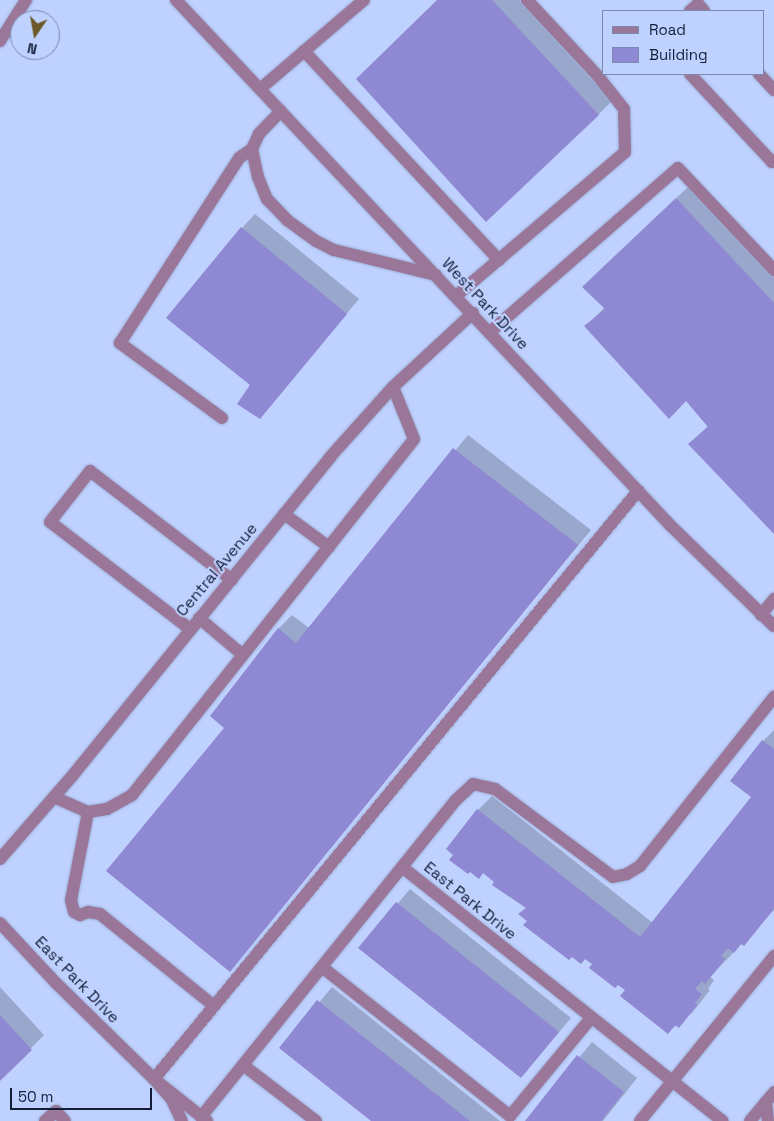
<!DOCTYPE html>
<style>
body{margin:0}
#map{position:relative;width:774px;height:1121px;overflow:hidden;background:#bfd1fe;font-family:"Space Grotesk",sans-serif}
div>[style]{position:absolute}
.shadow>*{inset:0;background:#0003}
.building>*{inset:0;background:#8f88d2}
.roads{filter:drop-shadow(0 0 1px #9dadd7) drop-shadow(0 0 1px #9dadd7)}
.minor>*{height:12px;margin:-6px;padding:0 6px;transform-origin:6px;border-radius:6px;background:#9a7799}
span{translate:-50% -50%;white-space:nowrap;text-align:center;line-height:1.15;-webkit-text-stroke:4px #bfd1fe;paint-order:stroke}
.street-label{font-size:16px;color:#141e3a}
.legend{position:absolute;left:602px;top:10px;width:162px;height:65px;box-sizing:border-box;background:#bfd1fe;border:1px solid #7b89b0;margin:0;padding:6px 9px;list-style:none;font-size:15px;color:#141e3a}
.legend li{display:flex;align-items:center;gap:10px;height:25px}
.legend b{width:25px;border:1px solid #7b89b0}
.north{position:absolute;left:10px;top:10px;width:50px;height:50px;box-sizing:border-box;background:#bfd1fe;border:1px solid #7b89b0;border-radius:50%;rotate:192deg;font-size:14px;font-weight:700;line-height:20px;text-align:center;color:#141e3a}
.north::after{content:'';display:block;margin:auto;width:18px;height:22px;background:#6d5928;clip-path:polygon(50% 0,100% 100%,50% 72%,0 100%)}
.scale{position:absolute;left:10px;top:1088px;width:142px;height:22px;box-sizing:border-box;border:2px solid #141e3a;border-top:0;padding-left:6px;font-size:15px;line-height:18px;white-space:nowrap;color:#141e3a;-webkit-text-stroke:4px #bfd1fe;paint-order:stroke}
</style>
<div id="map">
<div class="shadow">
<i style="clip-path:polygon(439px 0,519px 0,612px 101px,598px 115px)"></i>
<i style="clip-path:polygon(690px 185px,774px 275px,774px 532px,689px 444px,709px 425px,687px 399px,586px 326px,605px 307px,597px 273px)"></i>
<i style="clip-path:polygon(255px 214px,359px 299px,260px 417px,252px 385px,242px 228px)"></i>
<i style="clip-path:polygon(468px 435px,591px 530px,230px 970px,226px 727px,278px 629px,292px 615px,309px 628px)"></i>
<i style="clip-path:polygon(774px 730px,774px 910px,710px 977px,714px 980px,708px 989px,710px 990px,692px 1013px,668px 1032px,627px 990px,586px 958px,581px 963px,528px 920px,527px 907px,496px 882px,478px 810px,492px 796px,653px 923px,752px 797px,763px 741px)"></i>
<i style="clip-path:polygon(410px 889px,571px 1018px,521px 1077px,360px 948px)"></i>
<i style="clip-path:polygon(0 987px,44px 1035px,0 1079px)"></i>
<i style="clip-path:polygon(332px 987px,500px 1121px,373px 1121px,281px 1048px)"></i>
<i style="clip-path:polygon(592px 1042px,637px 1078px,603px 1121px,526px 1121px)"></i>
</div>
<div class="building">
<i style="clip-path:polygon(437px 0,492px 0,599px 115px,486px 222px,356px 79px)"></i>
<i style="clip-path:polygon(676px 198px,774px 303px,774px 534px,688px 444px,708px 427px,686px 401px,669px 419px,584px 326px,605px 309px,582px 287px)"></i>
<i style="clip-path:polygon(241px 227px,347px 314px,260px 419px,237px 404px,250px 385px,166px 318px)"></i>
<i style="clip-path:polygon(453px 448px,578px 545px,230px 972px,106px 871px,224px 728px,210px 716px,278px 628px,296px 643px)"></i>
<i style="clip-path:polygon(762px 740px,774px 749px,774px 909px,744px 946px,741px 944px,734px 953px,728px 948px,721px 956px,725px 959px,705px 984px,702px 981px,695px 989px,702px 994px,695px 1003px,697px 1005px,679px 1028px,675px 1025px,668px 1034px,620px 996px,625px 990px,618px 985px,615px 988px,589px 968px,592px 964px,585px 959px,581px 964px,572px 957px,569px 960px,523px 925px,527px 921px,518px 914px,526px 908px,492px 885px,494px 882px,483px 873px,479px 879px,470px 872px,468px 874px,449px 860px,453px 855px,446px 849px,477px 809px,640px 937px,751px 797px,730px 781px)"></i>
<i style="clip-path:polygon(396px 902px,559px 1032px,521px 1078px,358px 948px)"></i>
<i style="clip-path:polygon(317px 1000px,470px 1121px,371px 1121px,279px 1048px)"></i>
<i style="clip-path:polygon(0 1015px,32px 1050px,0 1081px)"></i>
<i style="clip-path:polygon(577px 1055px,624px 1092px,601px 1121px,525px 1121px)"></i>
</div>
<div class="roads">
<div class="minor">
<i style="left:176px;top:0;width:721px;rotate:46.74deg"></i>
<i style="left:670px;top:525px;width:145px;rotate:44.2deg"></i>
<i style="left:690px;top:11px;width:11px;rotate:-41deg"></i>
<i style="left:698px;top:4px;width:9px;rotate:49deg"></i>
<i style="left:0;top:41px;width:49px;rotate:-57.6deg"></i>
<i style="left:304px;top:51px;width:286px;rotate:47deg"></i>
<i style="left:690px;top:74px;width:120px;rotate:47deg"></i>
<i style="left:772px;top:162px;width:3px;rotate:-45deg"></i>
<i style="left:759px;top:74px;width:22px;rotate:47deg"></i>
<i style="left:260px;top:89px;width:137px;rotate:-40.6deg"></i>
<i style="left:281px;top:111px;width:32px;rotate:134deg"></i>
<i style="left:259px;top:134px;width:17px;rotate:115deg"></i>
<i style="left:252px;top:149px;width:29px;rotate:78deg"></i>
<i style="left:258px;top:177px;width:24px;rotate:68deg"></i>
<i style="left:267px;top:199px;width:29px;rotate:46deg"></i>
<i style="left:287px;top:220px;width:36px;rotate:36deg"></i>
<i style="left:316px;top:241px;width:20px;rotate:27deg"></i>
<i style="left:334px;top:250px;width:105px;rotate:13.8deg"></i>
<i style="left:456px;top:296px;width:222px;rotate:-40.4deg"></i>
<i style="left:625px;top:152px;width:43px;rotate:-91.3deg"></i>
<i style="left:624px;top:109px;width:43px;rotate:-128.5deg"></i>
<i style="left:597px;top:75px;width:103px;rotate:-133deg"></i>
<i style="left:490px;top:332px;width:249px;rotate:-41.1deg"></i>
<i style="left:678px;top:168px;width:140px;rotate:46.7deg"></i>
<i style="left:222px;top:418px;width:127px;rotate:-143.7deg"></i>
<i style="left:120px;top:343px;width:220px;rotate:-57.2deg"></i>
<i style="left:239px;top:158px;width:16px;rotate:-35deg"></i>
<i style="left:284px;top:514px;width:56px;rotate:36.3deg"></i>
<i style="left:761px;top:615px;width:21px;rotate:-51deg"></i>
<i style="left:199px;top:618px;width:57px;rotate:40.1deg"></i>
<i style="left:190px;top:629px;width:176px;rotate:-142.6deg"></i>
<i style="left:50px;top:522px;width:65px;rotate:-51.9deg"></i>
<i style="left:90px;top:471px;width:179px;rotate:37.5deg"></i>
<i style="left:54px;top:797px;width:37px;rotate:24deg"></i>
<i style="left:88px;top:812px;width:19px;rotate:-9deg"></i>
<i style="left:107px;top:809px;width:29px;rotate:-29deg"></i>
<i style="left:132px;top:795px;width:454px;rotate:-51.6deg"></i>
<i style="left:414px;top:439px;width:56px;rotate:-112deg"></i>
<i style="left:88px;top:812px;width:90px;rotate:100.9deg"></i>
<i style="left:71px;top:900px;width:12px;rotate:76deg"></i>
<i style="left:74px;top:912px;width:7px;rotate:27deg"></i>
<i style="left:80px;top:915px;width:9px;rotate:-21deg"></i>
<i style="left:88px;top:912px;width:12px;rotate:9deg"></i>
<i style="left:100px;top:914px;width:146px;rotate:38.9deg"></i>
<i style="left:0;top:859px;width:111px;rotate:-49deg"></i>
<i style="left:73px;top:775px;width:410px;rotate:-51deg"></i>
<i style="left:331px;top:456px;width:93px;rotate:-48.1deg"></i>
<i style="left:393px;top:387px;width:109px;rotate:-42.8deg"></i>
<i style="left:402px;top:867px;width:409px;rotate:38.4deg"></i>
<i style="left:0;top:923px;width:82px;rotate:47deg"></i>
<i style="left:56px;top:983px;width:137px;rotate:44.4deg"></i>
<i style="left:154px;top:1079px;width:28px;rotate:49deg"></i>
<i style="left:172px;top:1100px;width:23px;rotate:65deg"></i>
<i style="left:322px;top:967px;width:240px;rotate:38.4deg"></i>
<i style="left:510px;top:1116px;width:127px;rotate:-50.4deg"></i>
<i style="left:243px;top:1065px;width:92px;rotate:37.5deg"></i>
<i style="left:766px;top:1102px;width:19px;rotate:84deg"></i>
<i style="left:201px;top:1117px;width:407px;rotate:-51.2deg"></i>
<i style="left:456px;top:800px;width:23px;rotate:-43deg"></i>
<i style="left:473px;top:784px;width:23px;rotate:13deg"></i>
<i style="left:495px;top:789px;width:147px;rotate:36.7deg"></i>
<i style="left:613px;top:877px;width:14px;rotate:-12deg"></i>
<i style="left:627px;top:874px;width:15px;rotate:-32deg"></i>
<i style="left:640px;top:866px;width:216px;rotate:-51.6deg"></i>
<i style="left:45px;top:1121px;width:15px;rotate:-42deg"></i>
<i style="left:56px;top:1111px;width:13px;rotate:48deg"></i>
<i style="left:207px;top:1121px;width:68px;rotate:-141.6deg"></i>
<i style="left:154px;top:1079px;width:762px;rotate:-50.54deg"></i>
<i style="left:640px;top:1121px;width:213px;rotate:-50.9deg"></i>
<i style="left:750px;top:1121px;width:38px;rotate:-50deg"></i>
</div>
</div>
<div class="street-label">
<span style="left:485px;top:304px;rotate:47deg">West Park Drive</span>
<span style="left:217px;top:570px;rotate:-50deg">Central Avenue</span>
<span style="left:470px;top:901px;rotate:39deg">East Park Drive</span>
<span style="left:77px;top:980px;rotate:46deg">East Park Drive</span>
</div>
<ul class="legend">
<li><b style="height:6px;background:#9a7799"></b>Road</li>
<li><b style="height:14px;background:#8f88d2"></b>Building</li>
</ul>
<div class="north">N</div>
<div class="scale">50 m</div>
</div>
